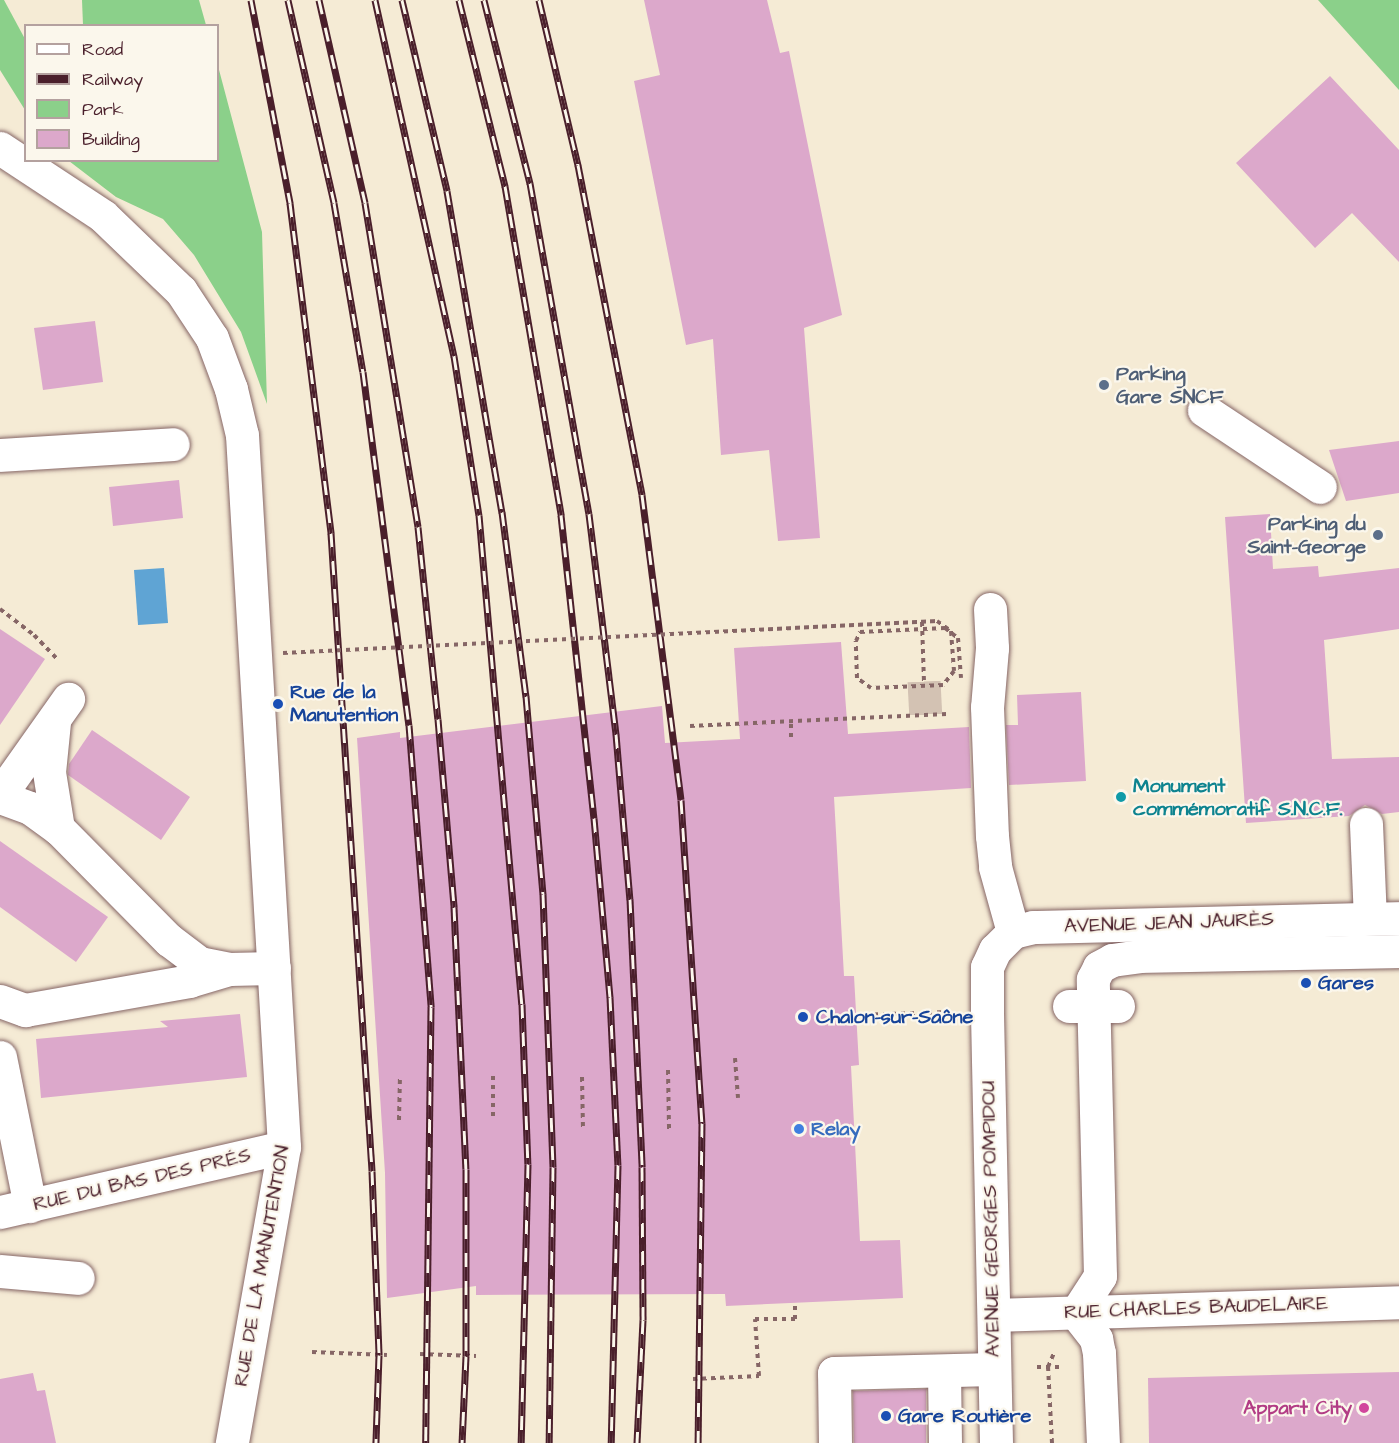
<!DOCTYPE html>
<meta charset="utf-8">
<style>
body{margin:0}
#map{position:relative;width:1399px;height:1443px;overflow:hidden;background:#f5ebd5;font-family:"Architects Daughter",sans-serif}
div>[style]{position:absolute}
.green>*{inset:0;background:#8bd08a}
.water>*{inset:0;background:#5fa4d4}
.building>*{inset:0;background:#dca8cb}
.minor-tunnel>*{height:33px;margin-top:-16.5px;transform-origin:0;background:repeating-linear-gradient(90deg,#d3c2b3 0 33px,transparent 0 49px)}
.path>*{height:4px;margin-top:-2px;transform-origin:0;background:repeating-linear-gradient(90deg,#866666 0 4.5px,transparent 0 9px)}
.roads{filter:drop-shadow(0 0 2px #866666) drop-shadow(0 0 2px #866666)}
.minor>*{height:33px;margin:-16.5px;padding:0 16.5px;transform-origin:16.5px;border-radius:16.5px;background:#fff}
.rail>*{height:7px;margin-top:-3.5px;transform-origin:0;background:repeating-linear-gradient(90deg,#fbf7ec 0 14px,#4a1f2b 0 28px);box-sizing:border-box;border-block:2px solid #4a1f2b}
.path-bridge>*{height:4px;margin-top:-2px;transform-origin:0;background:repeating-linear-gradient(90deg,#866666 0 4.5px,transparent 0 9px)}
.dots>*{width:16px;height:16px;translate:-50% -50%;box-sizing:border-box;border:3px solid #fbf7ec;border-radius:50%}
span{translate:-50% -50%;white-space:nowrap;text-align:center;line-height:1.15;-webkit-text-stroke:4.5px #fbf7ec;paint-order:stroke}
.service-label{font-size:20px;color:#4e5e75;font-weight:700}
.left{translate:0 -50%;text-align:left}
.right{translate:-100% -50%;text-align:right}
.transit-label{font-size:20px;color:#164399;font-weight:700}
.culture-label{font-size:20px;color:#0d838f;font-weight:700}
.street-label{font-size:20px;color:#4a1f2b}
.shop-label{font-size:20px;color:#366cbe;font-weight:700}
.hotel-label{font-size:20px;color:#b23c85;font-weight:700}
.legend{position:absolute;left:24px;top:24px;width:195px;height:138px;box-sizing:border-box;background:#fbf7ec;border:2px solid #b4a19f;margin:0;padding:8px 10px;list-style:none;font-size:18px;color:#4a1f2b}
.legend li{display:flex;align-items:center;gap:12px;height:30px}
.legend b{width:30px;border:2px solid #b4a19f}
</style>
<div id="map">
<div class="green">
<i style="clip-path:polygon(0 0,4px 0,25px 39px,25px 110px,0 70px)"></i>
<i style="clip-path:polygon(82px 0,199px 0,206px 25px,83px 25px)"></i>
<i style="clip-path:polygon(1318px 0,1399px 0,1399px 90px)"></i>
<i style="clip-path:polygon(218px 66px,262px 232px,267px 404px,241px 332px,194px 255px,163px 219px,116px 197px,69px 161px,218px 160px)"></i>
</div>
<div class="water">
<i style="clip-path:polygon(164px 568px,168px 623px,138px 625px,134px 570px)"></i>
</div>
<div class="building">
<i style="clip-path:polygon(644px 0,767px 0,780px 53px,789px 51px,842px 315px,804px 328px,820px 538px,778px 541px,769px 450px,721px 455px,713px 339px,686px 345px,634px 81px,660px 75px)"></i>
<i style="clip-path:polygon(1330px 76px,1399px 150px,1399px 262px,1352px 213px,1315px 248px,1236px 163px)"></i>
<i style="clip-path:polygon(95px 321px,103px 382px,43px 390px,34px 328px)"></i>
<i style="clip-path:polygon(1399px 441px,1399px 493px,1346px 501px,1329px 450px)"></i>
<i style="clip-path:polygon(179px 480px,183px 518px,113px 526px,109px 487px)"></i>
<i style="clip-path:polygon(1270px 514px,1273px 569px,1318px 566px,1319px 577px,1399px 568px,1399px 629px,1324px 640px,1332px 759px,1399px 757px,1399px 812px,1382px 814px,1365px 805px,1349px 816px,1246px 823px,1225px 517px)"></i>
<i style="clip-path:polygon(0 629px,45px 659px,0 725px)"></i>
<i style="clip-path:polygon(841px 642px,848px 734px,969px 727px,971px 788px,834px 797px,844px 976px,854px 976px,859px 1065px,851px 1066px,860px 1241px,900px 1240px,903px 1298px,726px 1306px,725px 1294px,476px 1295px,476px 1286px,387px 1298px,385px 1173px,357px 738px,400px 732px,400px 738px,662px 706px,665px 743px,740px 739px,734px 648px)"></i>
<i style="clip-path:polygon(1081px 692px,1086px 781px,1009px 785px,1006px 725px,1018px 725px,1017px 695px)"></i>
<i style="clip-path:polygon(92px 730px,190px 797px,161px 840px,68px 775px,69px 764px)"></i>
<i style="clip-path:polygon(0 841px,108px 917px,76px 962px,0 907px)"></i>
<i style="clip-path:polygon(240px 1014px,247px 1077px,41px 1098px,36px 1039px,168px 1027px,160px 1021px)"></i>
<i style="clip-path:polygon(1399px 1372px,1399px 1443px,1149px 1443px,1148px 1378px)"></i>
<i style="clip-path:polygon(33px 1373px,37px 1391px,45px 1390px,56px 1443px,0 1443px,0 1379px)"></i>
<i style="clip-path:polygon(926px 1389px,926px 1443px,854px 1443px,853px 1391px)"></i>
</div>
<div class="minor-tunnel">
<i style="left:924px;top:681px;width:34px;rotate:87deg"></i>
</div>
<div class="path">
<i style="left:0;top:609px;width:43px;rotate:37.4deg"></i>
<i style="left:34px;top:635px;width:35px;rotate:46deg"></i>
<i style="left:922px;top:622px;width:59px;rotate:88.1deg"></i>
<i style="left:690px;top:726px;width:257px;rotate:-2.7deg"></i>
<i style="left:791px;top:737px;width:15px;rotate:-90deg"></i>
<i style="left:856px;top:1015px;width:93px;rotate:-1.8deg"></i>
<i style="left:735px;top:1058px;width:40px;rotate:85.7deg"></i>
<i style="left:668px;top:1070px;width:60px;rotate:89deg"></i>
<i style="left:493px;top:1076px;width:41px;rotate:90deg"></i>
<i style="left:582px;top:1077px;width:50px;rotate:88.9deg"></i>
<i style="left:399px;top:1120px;width:43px;rotate:-88.7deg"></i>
<i style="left:312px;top:1352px;width:75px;rotate:2.3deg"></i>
<i style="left:420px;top:1354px;width:56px;rotate:2deg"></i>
<i style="left:1037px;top:1367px;width:23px"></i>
<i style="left:693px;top:1379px;width:66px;rotate:-2.6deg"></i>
<i style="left:759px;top:1376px;width:57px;rotate:-94deg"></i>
<i style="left:755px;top:1319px;width:40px"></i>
<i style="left:795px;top:1319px;width:16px;rotate:-90deg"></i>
<i style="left:1052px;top:1443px;width:76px;rotate:-93deg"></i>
<i style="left:1048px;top:1367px;width:15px;rotate:-67deg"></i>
</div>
<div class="roads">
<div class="minor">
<i style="left:0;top:148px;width:123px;rotate:33.4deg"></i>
<i style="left:103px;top:216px;width:108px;rotate:43.9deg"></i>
<i style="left:181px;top:291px;width:56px;rotate:56.6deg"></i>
<i style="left:212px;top:338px;width:54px;rotate:69.6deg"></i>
<i style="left:231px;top:389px;width:47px;rotate:76.6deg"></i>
<i style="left:242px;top:435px;width:713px;rotate:86.62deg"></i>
<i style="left:284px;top:1147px;width:301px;rotate:100deg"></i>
<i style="left:1204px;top:410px;width:139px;rotate:33.6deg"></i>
<i style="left:0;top:455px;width:173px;rotate:-3.6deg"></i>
<i style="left:990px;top:609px;width:39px;rotate:87deg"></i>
<i style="left:992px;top:648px;width:59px;rotate:94.8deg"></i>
<i style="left:987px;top:707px;width:129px;rotate:87.8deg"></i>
<i style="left:992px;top:836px;width:31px;rotate:84deg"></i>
<i style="left:995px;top:867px;width:67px;rotate:74.5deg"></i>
<i style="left:54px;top:722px;width:50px;rotate:95.7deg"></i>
<i style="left:49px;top:772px;width:57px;rotate:80.9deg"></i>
<i style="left:58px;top:828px;width:158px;rotate:45.3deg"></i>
<i style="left:169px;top:940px;width:38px;rotate:37deg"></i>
<i style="left:199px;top:963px;width:31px;rotate:11deg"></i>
<i style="left:229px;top:969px;width:45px;rotate:-1.3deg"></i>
<i style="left:0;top:795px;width:118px;rotate:-54.7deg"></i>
<i style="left:0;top:797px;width:32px;rotate:20deg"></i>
<i style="left:30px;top:808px;width:34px;rotate:36deg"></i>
<i style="left:1366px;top:824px;width:94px;rotate:87.6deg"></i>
<i style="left:0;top:1001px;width:27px;rotate:20deg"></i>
<i style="left:25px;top:1010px;width:167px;rotate:-10deg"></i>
<i style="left:189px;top:981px;width:42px;rotate:-16.7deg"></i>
<i style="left:1069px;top:1006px;width:49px"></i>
<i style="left:0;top:1057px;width:152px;rotate:78.6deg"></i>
<i style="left:0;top:1212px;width:291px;rotate:-12.9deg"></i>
<i style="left:0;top:1271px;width:78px;rotate:5.1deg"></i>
<i style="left:1076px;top:1313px;width:44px;rotate:-57deg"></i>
<i style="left:1100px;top:1276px;width:297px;rotate:-91.4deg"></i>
<i style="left:1093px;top:979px;width:13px;rotate:-63deg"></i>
<i style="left:1099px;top:967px;width:15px;rotate:-28deg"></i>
<i style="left:1112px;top:960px;width:28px;rotate:-8deg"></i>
<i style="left:1140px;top:956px;width:259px;rotate:-1.1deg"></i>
<i style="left:1076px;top:1313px;width:33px;rotate:52deg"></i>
<i style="left:1096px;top:1339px;width:14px;rotate:78deg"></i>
<i style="left:1099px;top:1353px;width:90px;rotate:87.5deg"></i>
<i style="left:994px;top:1315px;width:405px;rotate:-1.8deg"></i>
<i style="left:944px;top:1371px;width:72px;rotate:89.2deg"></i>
<i style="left:835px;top:1443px;width:70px;rotate:-90.8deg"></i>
<i style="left:834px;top:1373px;width:160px;rotate:-1.4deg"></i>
<i style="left:996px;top:1443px;width:432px;rotate:-91.2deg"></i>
<i style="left:987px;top:1011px;width:44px;rotate:-90deg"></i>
<i style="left:987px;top:967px;width:19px;rotate:-65deg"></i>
<i style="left:995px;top:950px;width:25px;rotate:-45deg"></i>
<i style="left:1013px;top:932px;width:21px;rotate:-14deg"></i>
<i style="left:1033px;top:927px;width:366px;rotate:-1.4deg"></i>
</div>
</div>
<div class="rail">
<i style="left:251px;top:0;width:207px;rotate:79.1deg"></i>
<i style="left:290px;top:203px;width:333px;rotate:82.9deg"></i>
<i style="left:331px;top:533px;width:639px;rotate:86.32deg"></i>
<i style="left:372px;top:1171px;width:184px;rotate:87.8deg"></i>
<i style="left:379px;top:1355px;width:88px;rotate:92deg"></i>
<i style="left:288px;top:0;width:208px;rotate:77.2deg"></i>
<i style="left:334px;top:203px;width:171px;rotate:80.3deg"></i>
<i style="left:363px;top:372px;width:356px;rotate:82.6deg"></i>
<i style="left:409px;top:725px;width:283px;rotate:85.5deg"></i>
<i style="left:431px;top:1007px;width:436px;rotate:90.7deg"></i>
<i style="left:319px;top:0;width:208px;rotate:77.2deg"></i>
<i style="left:365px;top:203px;width:328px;rotate:80.7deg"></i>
<i style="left:418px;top:527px;width:193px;rotate:84.1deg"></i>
<i style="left:438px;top:719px;width:189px;rotate:85.1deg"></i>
<i style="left:454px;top:907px;width:262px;rotate:87.4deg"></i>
<i style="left:466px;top:1169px;width:187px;rotate:90deg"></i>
<i style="left:466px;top:1356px;width:87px;rotate:92.6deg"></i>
<i style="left:375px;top:0;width:365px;rotate:77.5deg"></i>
<i style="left:454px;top:356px;width:161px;rotate:81.1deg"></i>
<i style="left:479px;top:515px;width:491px;rotate:85deg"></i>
<i style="left:522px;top:1004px;width:160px;rotate:87.9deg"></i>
<i style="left:528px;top:1164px;width:279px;rotate:91.4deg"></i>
<i style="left:402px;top:0;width:196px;rotate:76.7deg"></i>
<i style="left:447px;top:191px;width:326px;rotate:80.3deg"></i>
<i style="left:502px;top:512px;width:186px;rotate:82.6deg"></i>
<i style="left:526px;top:696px;width:199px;rotate:85.1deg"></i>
<i style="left:543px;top:894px;width:273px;rotate:87.9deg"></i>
<i style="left:553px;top:1167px;width:276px;rotate:90.8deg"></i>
<i style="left:459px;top:0;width:192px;rotate:76.1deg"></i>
<i style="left:505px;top:186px;width:334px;rotate:80.3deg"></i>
<i style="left:561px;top:515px;width:305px;rotate:83.8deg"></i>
<i style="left:594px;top:818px;width:180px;rotate:84.9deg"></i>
<i style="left:610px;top:997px;width:168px;rotate:87.3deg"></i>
<i style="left:618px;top:1165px;width:278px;rotate:91.4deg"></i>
<i style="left:484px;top:0;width:189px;rotate:75.9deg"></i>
<i style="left:530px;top:183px;width:336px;rotate:79.9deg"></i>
<i style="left:589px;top:514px;width:222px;rotate:83deg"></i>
<i style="left:616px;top:734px;width:166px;rotate:85.2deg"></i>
<i style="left:630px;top:899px;width:268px;rotate:87.4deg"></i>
<i style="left:642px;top:1167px;width:153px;rotate:89.6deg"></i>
<i style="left:643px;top:1320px;width:123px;rotate:92.8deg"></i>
<i style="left:539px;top:0;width:170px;rotate:76.7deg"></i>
<i style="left:578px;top:165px;width:336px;rotate:79deg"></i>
<i style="left:642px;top:495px;width:307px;rotate:82.7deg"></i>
<i style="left:681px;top:800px;width:324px;rotate:86.3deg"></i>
<i style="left:702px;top:1123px;width:320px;rotate:90.7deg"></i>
</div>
<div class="path-bridge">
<i style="left:283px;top:653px;width:655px;rotate:-2.8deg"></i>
<i style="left:937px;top:621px;width:17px;rotate:36deg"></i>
<i style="left:951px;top:631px;width:40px;rotate:85.7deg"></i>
<i style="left:954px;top:671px;width:18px;rotate:128deg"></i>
<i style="left:943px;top:685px;width:72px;rotate:177.6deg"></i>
<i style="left:871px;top:688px;width:17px;rotate:-144deg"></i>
<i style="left:857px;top:678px;width:37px;rotate:-92deg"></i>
<i style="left:856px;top:641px;width:10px;rotate:-66deg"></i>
<i style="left:860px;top:632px;width:85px;rotate:-2.7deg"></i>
<i style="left:945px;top:628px;width:16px;rotate:38deg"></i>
<i style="left:958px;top:638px;width:40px;rotate:85.7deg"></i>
</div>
<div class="dots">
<i style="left:1104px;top:385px;background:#5c6f8a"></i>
<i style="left:1378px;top:535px;background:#5c6f8a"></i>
<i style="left:278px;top:704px;background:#1a4fb4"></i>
<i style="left:1121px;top:797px;background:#0f9aa8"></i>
<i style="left:1306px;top:983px;background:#1a4fb4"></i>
<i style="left:803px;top:1017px;background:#1a4fb4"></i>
<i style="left:799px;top:1129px;background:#3f7fe0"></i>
<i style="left:1364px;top:1408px;background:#d1479c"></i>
<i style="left:886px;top:1416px;background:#1a4fb4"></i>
</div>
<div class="service-label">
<span class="left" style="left:1116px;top:386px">Parking<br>Gare SNCF</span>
<span class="right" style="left:1366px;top:536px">Parking du<br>Saint-George</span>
</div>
<div class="transit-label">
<span class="left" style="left:290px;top:704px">Rue de la<br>Manutention</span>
<span class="left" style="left:1318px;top:983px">Gares</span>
<span class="left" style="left:816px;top:1017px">Chalon-sur-Saône</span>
<span class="left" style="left:898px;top:1416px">Gare Routière</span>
</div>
<div class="culture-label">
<span class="left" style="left:1133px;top:798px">Monument<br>commémoratif S.N.C.F.</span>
</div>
<div class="street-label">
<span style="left:1169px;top:923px;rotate:-2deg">AVENUE JEAN JAURÈS</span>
<span style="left:142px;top:1180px;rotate:-13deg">RUE DU BAS DES PRÉS</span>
<span style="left:991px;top:1219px;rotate:-91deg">AVENUE GEORGES POMPIDOU</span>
<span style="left:262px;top:1266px;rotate:-80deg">RUE DE LA MANUTENTION</span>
<span style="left:1196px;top:1308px;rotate:-2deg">RUE CHARLES BAUDELAIRE</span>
</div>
<div class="shop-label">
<span class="left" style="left:811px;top:1129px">Relay</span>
</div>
<div class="hotel-label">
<span class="right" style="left:1352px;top:1408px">Appart City</span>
</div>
<ul class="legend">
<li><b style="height:8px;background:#fff"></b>Road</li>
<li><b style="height:8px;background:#4a1f2b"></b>Railway</li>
<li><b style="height:16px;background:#8bd08a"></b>Park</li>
<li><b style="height:16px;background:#dca8cb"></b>Building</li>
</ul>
</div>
